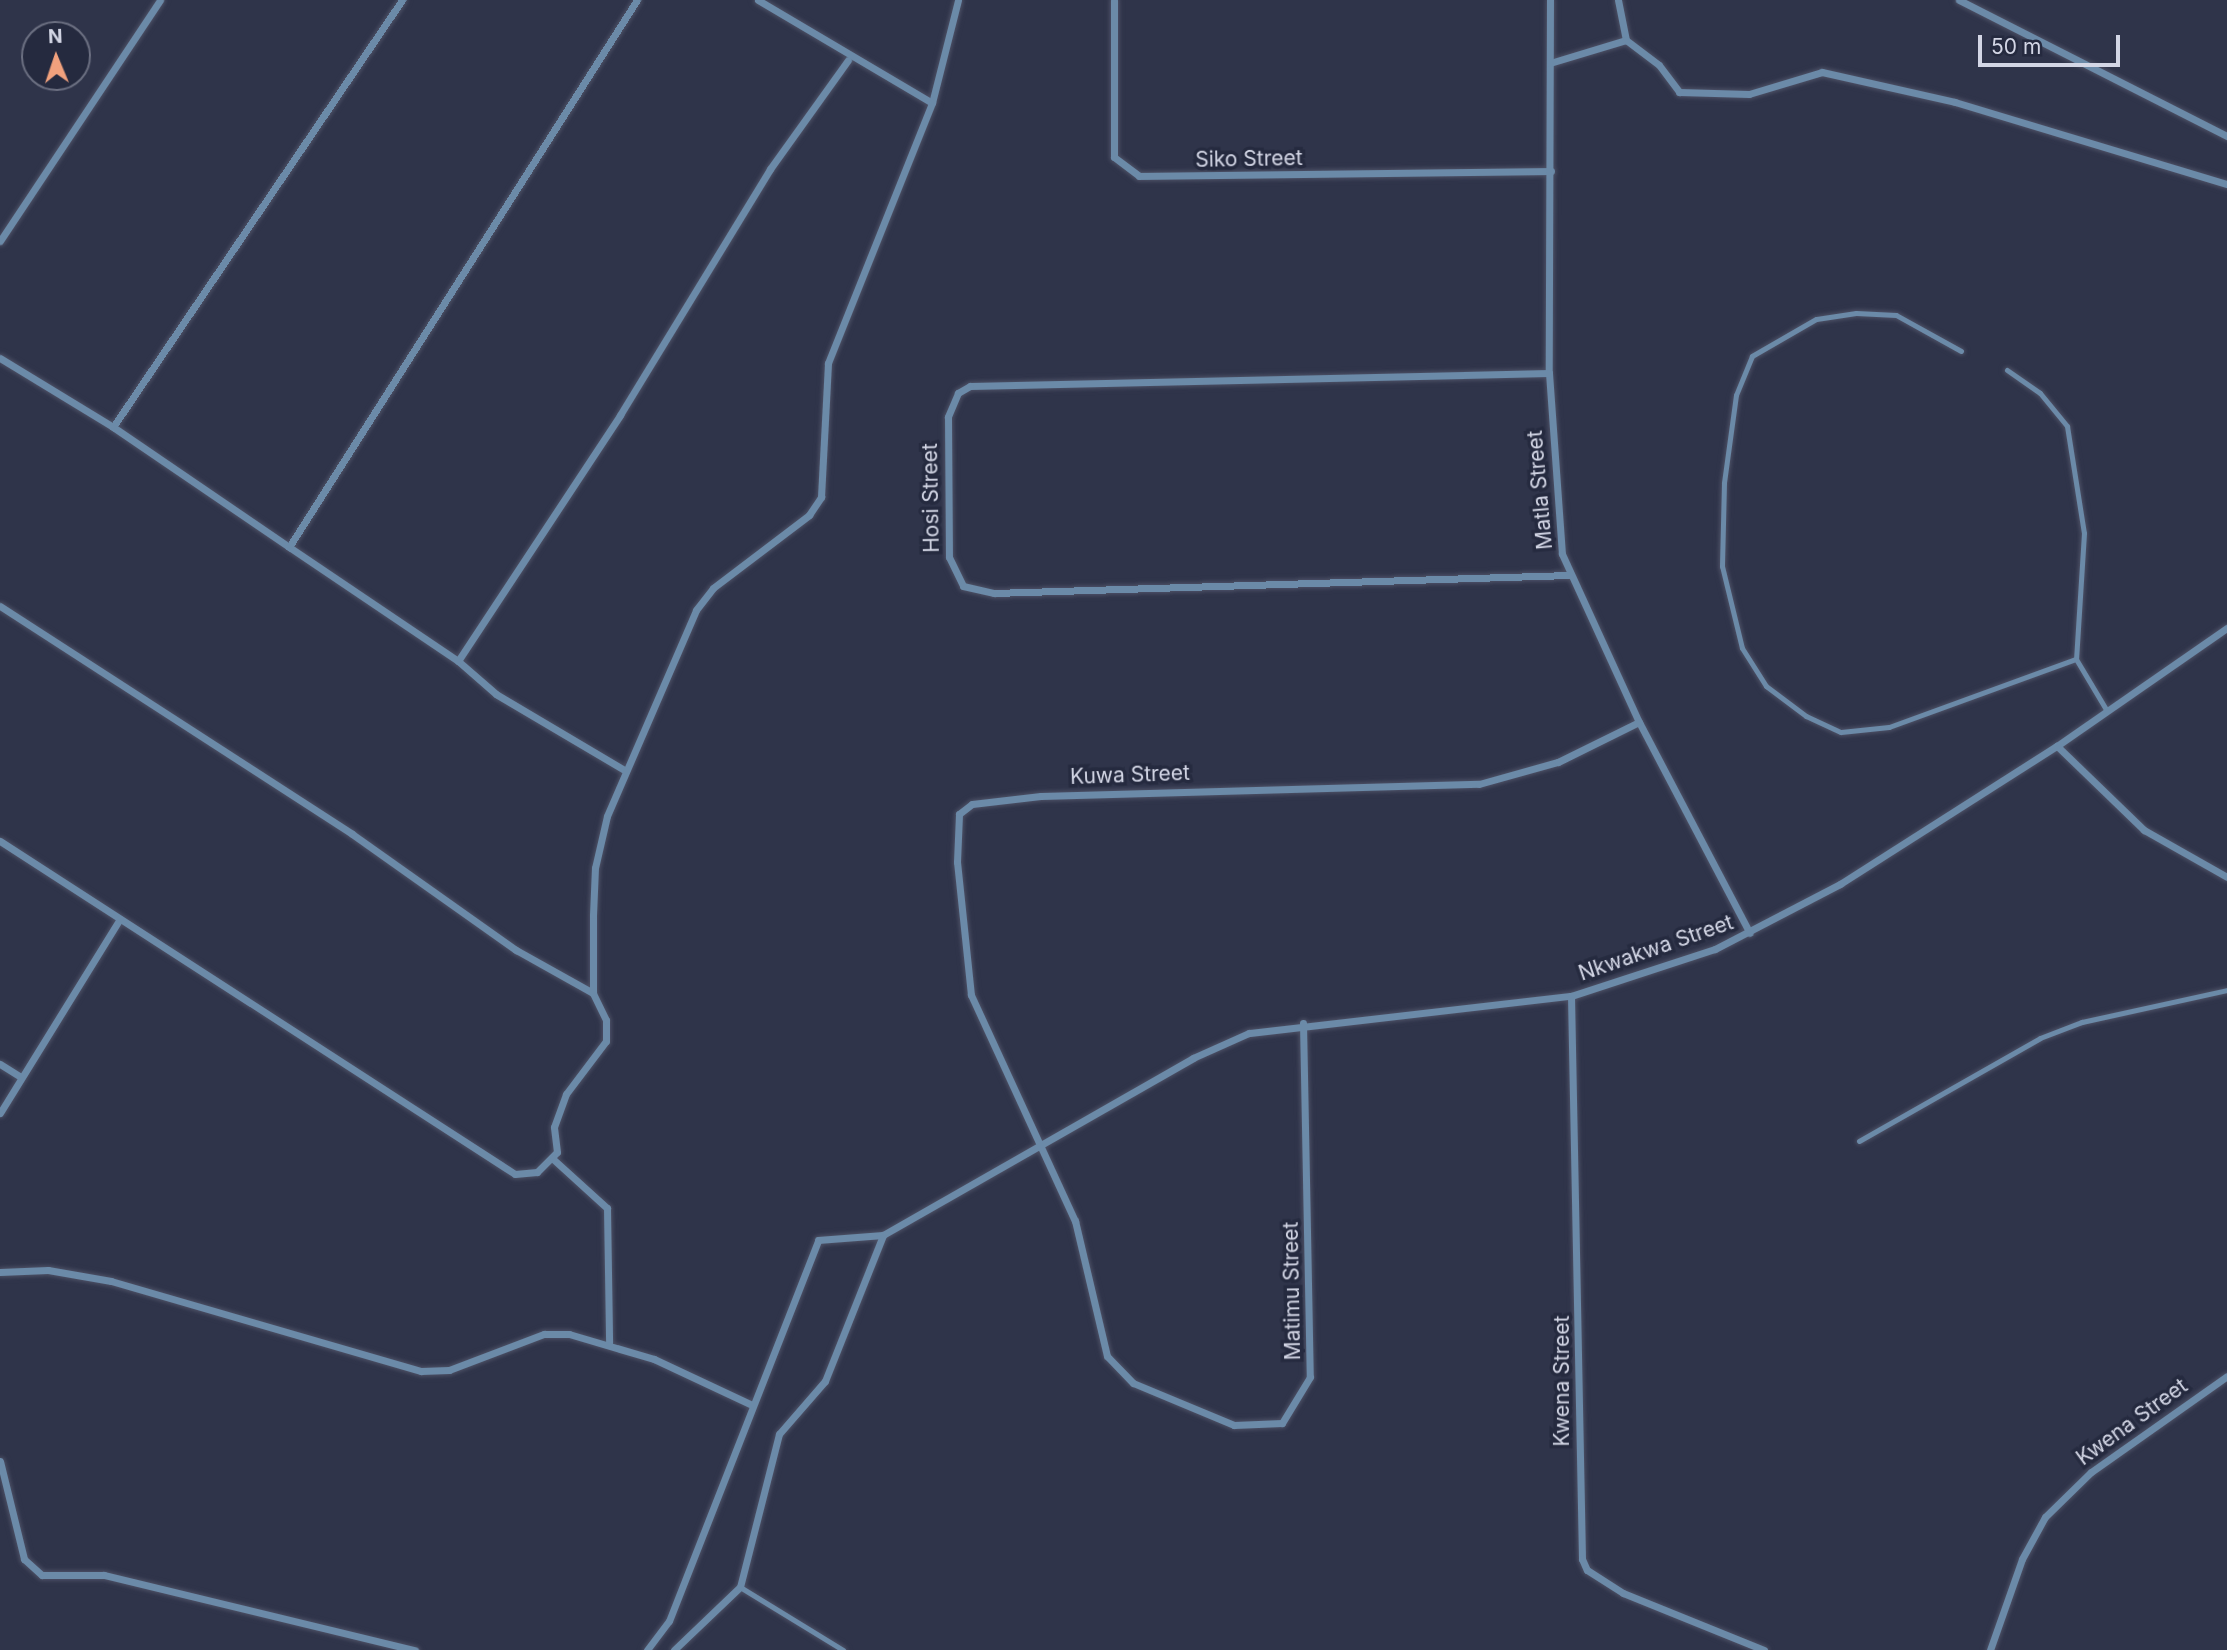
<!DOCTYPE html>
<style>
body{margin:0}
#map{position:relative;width:2227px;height:1650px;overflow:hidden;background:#2f344a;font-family:Inter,sans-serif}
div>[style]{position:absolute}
.roads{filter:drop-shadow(0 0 2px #4d5166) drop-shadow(0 0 2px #4d5166)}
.service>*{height:5px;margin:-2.5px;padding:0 2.5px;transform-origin:2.5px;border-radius:2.5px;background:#6b8aa8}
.minor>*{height:7px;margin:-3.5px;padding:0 3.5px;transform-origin:3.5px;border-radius:3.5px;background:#6b8aa8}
span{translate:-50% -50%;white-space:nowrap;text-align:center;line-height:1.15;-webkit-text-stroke:7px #252a3f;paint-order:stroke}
.street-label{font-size:21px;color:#d3d6e5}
.north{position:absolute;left:21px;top:21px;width:70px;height:70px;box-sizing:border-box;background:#252a3f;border:2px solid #6b6f81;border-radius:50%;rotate:358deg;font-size:19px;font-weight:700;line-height:28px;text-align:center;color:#d3d6e5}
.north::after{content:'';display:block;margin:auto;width:24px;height:32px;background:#f1a17d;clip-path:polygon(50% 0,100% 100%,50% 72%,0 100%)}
.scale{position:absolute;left:1978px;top:35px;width:142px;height:32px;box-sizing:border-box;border:4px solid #d3d6e5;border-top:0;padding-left:9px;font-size:21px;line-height:24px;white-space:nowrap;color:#d3d6e5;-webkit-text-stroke:5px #252a3f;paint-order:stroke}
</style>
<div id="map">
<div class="roads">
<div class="service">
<i style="left:1961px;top:351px;width:74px;rotate:-151deg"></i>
<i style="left:1896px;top:315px;width:40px;rotate:-177.1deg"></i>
<i style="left:1856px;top:313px;width:40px;rotate:171.5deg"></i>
<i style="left:1816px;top:319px;width:74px;rotate:150deg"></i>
<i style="left:1752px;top:356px;width:42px;rotate:112.3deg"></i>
<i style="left:1736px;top:395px;width:89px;rotate:97.8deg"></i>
<i style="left:1724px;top:483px;width:83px;rotate:91.4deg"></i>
<i style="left:1722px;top:566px;width:84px;rotate:76.3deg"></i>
<i style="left:1742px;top:648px;width:45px;rotate:57.7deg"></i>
<i style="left:1766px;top:686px;width:50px;rotate:36.9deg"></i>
<i style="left:1806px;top:716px;width:38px;rotate:25deg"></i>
<i style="left:1841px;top:732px;width:48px;rotate:-5.9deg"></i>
<i style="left:1889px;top:727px;width:199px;rotate:-20deg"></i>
<i style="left:2076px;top:659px;width:61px;rotate:59.2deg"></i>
<i style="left:2007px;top:370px;width:40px;rotate:34.9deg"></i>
<i style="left:2040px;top:393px;width:43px;rotate:50.7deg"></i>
<i style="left:2067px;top:426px;width:108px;rotate:81deg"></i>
<i style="left:2084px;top:533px;width:126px;rotate:93.6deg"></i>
<i style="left:1859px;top:1141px;width:208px;rotate:-29.6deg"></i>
<i style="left:2040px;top:1038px;width:45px;rotate:-20.9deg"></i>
<i style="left:2082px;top:1022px;width:148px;rotate:-12.4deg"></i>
<i style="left:740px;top:1587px;width:121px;rotate:31.5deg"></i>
</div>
<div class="minor">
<i style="left:758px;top:0;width:202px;rotate:30.6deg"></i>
<i style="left:932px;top:103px;width:106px;rotate:-75.8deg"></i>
<i style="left:1114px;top:0;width:157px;rotate:90deg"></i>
<i style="left:1114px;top:157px;width:31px;rotate:37deg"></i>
<i style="left:1139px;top:176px;width:412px;rotate:-0.7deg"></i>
<i style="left:1550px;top:0;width:373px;rotate:90.2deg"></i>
<i style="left:1549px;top:373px;width:181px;rotate:85.9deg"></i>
<i style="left:1562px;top:554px;width:185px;rotate:65.4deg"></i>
<i style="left:1639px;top:722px;width:238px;rotate:62.3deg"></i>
<i style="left:1618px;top:0;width:41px;rotate:78.7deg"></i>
<i style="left:1959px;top:0;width:301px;rotate:26.9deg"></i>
<i style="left:1550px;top:63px;width:79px;rotate:-16.8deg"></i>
<i style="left:1626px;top:40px;width:41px;rotate:37.1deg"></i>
<i style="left:1659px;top:65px;width:34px;rotate:53deg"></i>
<i style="left:1679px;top:92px;width:70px;rotate:1.6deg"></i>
<i style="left:1749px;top:94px;width:76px;rotate:-16.8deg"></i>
<i style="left:1822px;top:72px;width:136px;rotate:12.7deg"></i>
<i style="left:1955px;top:102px;width:284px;rotate:16.8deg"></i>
<i style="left:0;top:241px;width:289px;rotate:-56.4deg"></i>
<i style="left:0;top:358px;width:132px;rotate:31.4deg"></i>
<i style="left:1549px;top:373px;width:579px;rotate:178.71deg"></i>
<i style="left:970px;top:386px;width:14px;rotate:150deg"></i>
<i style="left:958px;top:393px;width:26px;rotate:113deg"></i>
<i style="left:948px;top:417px;width:140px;rotate:89.6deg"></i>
<i style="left:949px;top:557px;width:32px;rotate:64deg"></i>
<i style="left:963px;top:586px;width:32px;rotate:13deg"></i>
<i style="left:994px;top:593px;width:575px;rotate:-1.79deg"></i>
<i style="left:289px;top:547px;width:213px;rotate:-145.7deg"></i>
<i style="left:113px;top:427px;width:516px;rotate:-55.91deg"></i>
<i style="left:0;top:606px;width:419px;rotate:32.9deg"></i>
<i style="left:352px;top:834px;width:201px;rotate:35.3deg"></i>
<i style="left:516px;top:950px;width:88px;rotate:29.2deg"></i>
<i style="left:458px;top:661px;width:295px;rotate:-56.6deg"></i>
<i style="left:620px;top:415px;width:288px;rotate:-58.6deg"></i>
<i style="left:770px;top:169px;width:134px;rotate:-54.4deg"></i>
<i style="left:2057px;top:746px;width:121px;rotate:44deg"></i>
<i style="left:2144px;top:830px;width:95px;rotate:29.5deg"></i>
<i style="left:626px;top:771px;width:151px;rotate:-149.4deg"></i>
<i style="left:496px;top:694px;width:50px;rotate:-139deg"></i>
<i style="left:458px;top:661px;width:204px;rotate:-146deg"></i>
<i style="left:289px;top:547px;width:648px;rotate:-57.54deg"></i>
<i style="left:0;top:841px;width:613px;rotate:32.89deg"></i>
<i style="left:515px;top:1174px;width:22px;rotate:-5deg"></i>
<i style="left:537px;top:1172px;width:28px;rotate:-45deg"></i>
<i style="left:557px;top:1152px;width:25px;rotate:-97deg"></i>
<i style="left:554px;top:1127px;width:35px;rotate:-70deg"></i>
<i style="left:566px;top:1094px;width:66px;rotate:-53deg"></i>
<i style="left:606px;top:1041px;width:21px;rotate:-90deg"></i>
<i style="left:606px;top:1020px;width:30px;rotate:-116deg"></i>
<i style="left:593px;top:993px;width:78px;rotate:-90deg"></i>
<i style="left:593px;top:915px;width:47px;rotate:-87.6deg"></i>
<i style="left:595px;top:868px;width:53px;rotate:-77deg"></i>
<i style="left:607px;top:816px;width:224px;rotate:-66.6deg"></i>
<i style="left:696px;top:610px;width:28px;rotate:-52deg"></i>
<i style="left:713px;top:588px;width:121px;rotate:-37.2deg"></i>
<i style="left:809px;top:515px;width:22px;rotate:-56deg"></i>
<i style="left:821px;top:497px;width:134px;rotate:-87deg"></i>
<i style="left:828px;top:363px;width:280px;rotate:-68.2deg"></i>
<i style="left:1571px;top:996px;width:563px;rotate:88.88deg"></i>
<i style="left:1582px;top:1559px;width:12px;rotate:66deg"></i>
<i style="left:1587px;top:1570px;width:43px;rotate:32.6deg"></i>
<i style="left:1623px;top:1593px;width:152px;rotate:22deg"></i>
<i style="left:1303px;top:1023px;width:354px;rotate:88.9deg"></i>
<i style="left:1310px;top:1377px;width:54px;rotate:121.3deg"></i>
<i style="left:1282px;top:1423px;width:48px;rotate:177.6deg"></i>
<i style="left:1234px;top:1425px;width:109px;rotate:-157.4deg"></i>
<i style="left:1133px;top:1383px;width:37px;rotate:-134deg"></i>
<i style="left:1107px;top:1356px;width:139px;rotate:-103.3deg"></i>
<i style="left:1075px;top:1221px;width:249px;rotate:-114.7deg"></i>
<i style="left:971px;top:995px;width:134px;rotate:-96deg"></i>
<i style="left:957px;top:862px;width:48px;rotate:-87.6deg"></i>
<i style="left:959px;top:814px;width:16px;rotate:-38deg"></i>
<i style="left:972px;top:804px;width:69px;rotate:-6.6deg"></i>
<i style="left:1041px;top:796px;width:438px;rotate:-1.6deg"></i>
<i style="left:1479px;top:784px;width:82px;rotate:-15.6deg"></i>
<i style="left:1558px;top:762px;width:90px;rotate:-26.3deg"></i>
<i style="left:0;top:1064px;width:25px;rotate:32deg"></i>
<i style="left:0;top:1113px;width:228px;rotate:-58.3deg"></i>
<i style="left:553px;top:1159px;width:73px;rotate:42.2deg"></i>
<i style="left:607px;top:1208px;width:134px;rotate:89.1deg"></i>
<i style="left:0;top:1272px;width:48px;rotate:-2.4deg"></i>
<i style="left:48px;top:1270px;width:64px;rotate:9.9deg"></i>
<i style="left:111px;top:1281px;width:323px;rotate:16.2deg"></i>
<i style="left:421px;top:1371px;width:28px;rotate:-2deg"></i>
<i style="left:449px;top:1370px;width:102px;rotate:-20.8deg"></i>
<i style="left:544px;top:1334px;width:25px"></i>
<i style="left:569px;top:1334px;width:89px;rotate:16.4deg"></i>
<i style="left:654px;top:1359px;width:106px;rotate:25.1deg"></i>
<i style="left:0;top:1461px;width:101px;rotate:76.2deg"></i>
<i style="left:24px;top:1559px;width:24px;rotate:42deg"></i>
<i style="left:42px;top:1575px;width:62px"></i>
<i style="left:104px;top:1575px;width:320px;rotate:13.6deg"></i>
<i style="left:647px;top:1650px;width:36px;rotate:-53deg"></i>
<i style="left:669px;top:1621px;width:409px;rotate:-68.6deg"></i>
<i style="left:818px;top:1240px;width:65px;rotate:-4.4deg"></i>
<i style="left:883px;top:1235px;width:357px;rotate:-29.7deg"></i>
<i style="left:1193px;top:1058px;width:61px;rotate:-24.1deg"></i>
<i style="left:1249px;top:1033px;width:324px;rotate:-6.6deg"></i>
<i style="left:1571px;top:996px;width:151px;rotate:-18.1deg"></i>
<i style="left:1715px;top:949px;width:141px;rotate:-27.5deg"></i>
<i style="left:1840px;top:884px;width:257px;rotate:-32.5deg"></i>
<i style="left:2057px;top:746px;width:207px;rotate:-34.8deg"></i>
<i style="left:674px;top:1650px;width:91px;rotate:-43.7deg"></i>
<i style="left:740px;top:1587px;width:158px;rotate:-75.7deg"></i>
<i style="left:779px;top:1434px;width:70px;rotate:-49deg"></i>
<i style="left:825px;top:1381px;width:157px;rotate:-68.3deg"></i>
<i style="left:1990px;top:1650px;width:96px;rotate:-70.6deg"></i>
<i style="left:2022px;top:1559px;width:48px;rotate:-61.3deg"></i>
<i style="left:2045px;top:1517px;width:64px;rotate:-44.4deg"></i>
<i style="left:2091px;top:1472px;width:166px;rotate:-35.2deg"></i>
</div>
</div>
<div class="street-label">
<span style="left:1249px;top:159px;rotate:-1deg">Siko Street</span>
<span style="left:1540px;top:490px;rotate:-95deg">Matla Street</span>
<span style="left:931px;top:498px;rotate:-91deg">Hosi Street</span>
<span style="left:1130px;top:775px;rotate:-2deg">Kuwa Street</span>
<span style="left:1656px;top:948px;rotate:-19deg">Nkwakwa Street</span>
<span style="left:1292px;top:1291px;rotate:-91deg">Matimu Street</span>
<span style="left:1562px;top:1381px;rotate:-90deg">Kwena Street</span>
<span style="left:2132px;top:1422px;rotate:-36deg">Kwena Street</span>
</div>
<div class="north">N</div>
<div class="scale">50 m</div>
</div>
